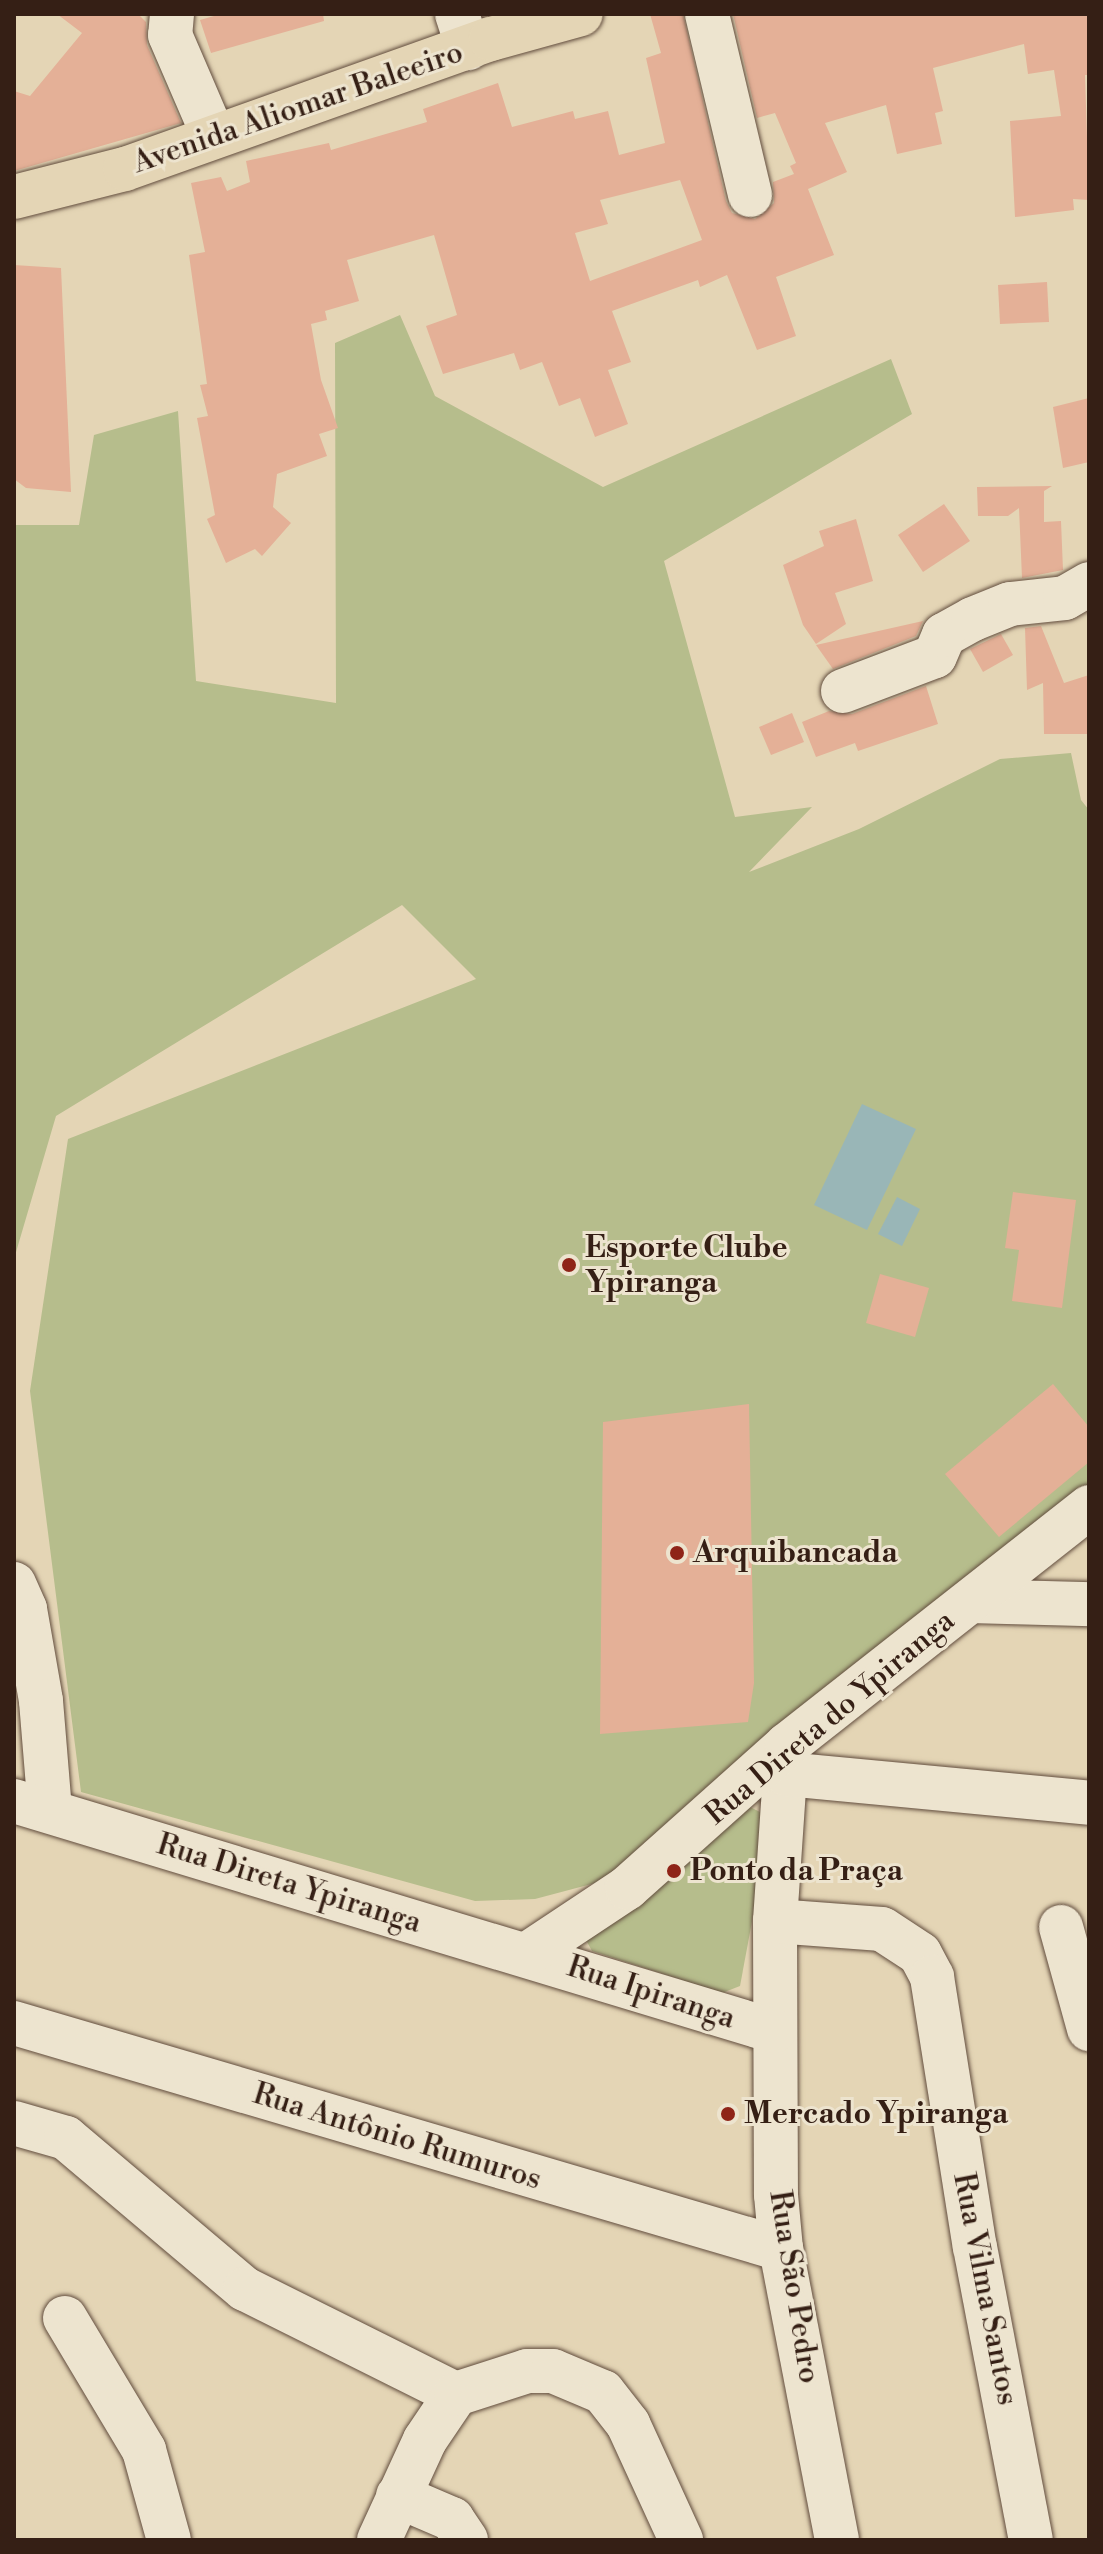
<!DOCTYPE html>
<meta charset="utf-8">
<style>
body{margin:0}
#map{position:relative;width:1103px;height:2554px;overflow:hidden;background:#e4d5b5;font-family:"Libre Bodoni",serif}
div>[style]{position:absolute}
.green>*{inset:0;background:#b6bd8c}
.water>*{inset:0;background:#99b6b7}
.building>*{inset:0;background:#e4b097}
.roads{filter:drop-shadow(0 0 2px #614c3d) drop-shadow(0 0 2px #614c3d)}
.minor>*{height:44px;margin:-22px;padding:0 22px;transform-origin:22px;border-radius:22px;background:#ede4cf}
.major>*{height:44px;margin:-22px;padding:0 22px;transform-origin:22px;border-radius:22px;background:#e4d5b5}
.dots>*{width:22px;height:22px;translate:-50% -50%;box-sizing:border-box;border:4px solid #ede4cf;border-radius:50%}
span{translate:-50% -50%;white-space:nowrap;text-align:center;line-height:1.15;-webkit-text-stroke:6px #ede4cf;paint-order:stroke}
.street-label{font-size:30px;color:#351f15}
.poi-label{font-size:30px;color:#351f15;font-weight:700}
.left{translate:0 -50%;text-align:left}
.frame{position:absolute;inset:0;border:16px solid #351f15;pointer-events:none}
</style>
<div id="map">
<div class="green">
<i style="clip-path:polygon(400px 315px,435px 396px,603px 487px,891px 359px,912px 414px,664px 561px,735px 817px,812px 807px,749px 872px,859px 829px,1000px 759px,1071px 753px,1081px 800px,1089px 810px,1089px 1498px,599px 1882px,535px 1899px,475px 1901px,81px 1792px,30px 1391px,68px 1139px,476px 979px,402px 905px,56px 1116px,14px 1259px,14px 525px,79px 525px,94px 435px,178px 411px,196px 681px,336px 703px,335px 343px)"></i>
<i style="clip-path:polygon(748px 1806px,762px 1813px,768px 1835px,740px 1986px,722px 1993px,592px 1951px,586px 1940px)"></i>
</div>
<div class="water">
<i style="clip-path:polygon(862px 1104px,916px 1129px,867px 1230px,814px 1205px)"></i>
<i style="clip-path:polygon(897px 1197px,920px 1209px,902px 1246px,878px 1234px)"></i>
</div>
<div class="building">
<i style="clip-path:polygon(57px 14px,138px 14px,146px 22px,147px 45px,181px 123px,14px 171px,14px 91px,30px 96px,82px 33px)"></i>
<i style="clip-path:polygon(221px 14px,323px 14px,324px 21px,211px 53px,200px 20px)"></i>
<i style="clip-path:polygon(evenodd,650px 14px,683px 14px,726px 201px,732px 213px,755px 219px,774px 203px,773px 182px,794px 174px,790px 166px,796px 163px,775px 113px,757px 118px,733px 14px,1089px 14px,1089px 75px,1085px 75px,1089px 200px,1073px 199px,1074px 210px,1015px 217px,1010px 121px,1061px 116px,1054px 70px,1028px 74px,1024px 44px,933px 68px,943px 111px,935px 113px,942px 144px,897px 154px,886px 105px,825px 123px,847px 172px,808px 189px,834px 255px,776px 277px,796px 336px,757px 350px,727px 275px,700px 287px,698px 280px,612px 311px,631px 362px,608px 370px,628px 424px,595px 437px,580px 398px,559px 406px,542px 362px,520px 370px,514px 353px,443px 374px,426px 326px,457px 315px,434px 235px,347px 260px,359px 301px,325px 311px,327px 320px,311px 324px,321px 380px,338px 428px,319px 434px,327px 456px,277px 474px,273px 507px,291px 523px,262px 556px,255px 549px,226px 563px,207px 519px,215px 515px,197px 418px,208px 416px,200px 385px,207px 384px,189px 255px,205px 252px,191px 183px,221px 177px,227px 191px,250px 182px,246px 161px,329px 143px,331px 150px,427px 122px,423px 109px,498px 83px,512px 127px,573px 111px,575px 119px,608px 111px,619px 155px,665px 143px,646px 58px,661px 53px,650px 14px,680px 180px,702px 240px,590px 281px,575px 233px,608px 224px,600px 200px,680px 180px)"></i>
<i style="clip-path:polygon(14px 265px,61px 268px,71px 492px,26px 488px,14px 479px)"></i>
<i style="clip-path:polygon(1047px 282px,1049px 322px,1000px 324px,998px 285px)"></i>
<i style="clip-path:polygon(1089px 398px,1089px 462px,1063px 468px,1053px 407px)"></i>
<i style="clip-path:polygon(1052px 486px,1044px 491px,1044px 522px,1061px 521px,1063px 570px,1022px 578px,1019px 508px,1008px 516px,978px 516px,977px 487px)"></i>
<i style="clip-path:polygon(944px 504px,970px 541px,923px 572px,898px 535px)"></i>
<i style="clip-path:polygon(856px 519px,873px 581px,835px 593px,846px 624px,816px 644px,803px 625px,783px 565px,824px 546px,819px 531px)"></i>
<i style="clip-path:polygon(923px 621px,916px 636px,833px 669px,816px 645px)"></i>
<i style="clip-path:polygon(1041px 626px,1064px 683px,1089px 675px,1089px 734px,1044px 734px,1043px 683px,1027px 690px,1025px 628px)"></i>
<i style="clip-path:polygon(1001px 634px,1013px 655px,983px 672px,970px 649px)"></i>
<i style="clip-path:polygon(926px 686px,938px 724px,858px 751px,855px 743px,816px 757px,802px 722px,829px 711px,852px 714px)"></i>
<i style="clip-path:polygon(792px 713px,804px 742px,771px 755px,759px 727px)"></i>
<i style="clip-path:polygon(1013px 1192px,1076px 1200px,1062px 1308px,1012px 1301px,1019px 1250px,1005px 1248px)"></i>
<i style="clip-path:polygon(880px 1274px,929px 1288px,915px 1337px,866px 1323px)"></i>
<i style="clip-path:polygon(1053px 1384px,1089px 1427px,1089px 1462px,999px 1537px,945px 1474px)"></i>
<i style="clip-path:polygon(749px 1404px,754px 1683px,748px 1722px,600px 1734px,603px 1422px)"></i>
</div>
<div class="roads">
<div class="minor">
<i style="left:172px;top:14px;width:21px;rotate:95deg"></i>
<i style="left:170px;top:35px;width:109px;rotate:66.7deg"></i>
<i style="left:457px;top:14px;width:36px;rotate:72deg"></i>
<i style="left:707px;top:14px;width:186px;rotate:76.6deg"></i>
<i style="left:843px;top:691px;width:98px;rotate:-20.8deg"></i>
<i style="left:935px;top:656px;width:23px;rotate:-67deg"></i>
<i style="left:944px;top:635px;width:33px;rotate:-29deg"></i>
<i style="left:973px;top:619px;width:40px;rotate:-22deg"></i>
<i style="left:1010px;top:604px;width:55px;rotate:-6.2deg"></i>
<i style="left:1065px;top:598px;width:28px;rotate:-30deg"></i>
<i style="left:14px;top:1584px;width:27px;rotate:66deg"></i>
<i style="left:25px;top:1609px;width:93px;rotate:80.1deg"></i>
<i style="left:41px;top:1701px;width:110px;rotate:85.3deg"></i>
<i style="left:972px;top:1601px;width:117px;rotate:1.5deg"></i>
<i style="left:787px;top:1745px;width:176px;rotate:93.9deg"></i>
<i style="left:775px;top:1921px;width:274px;rotate:89.8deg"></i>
<i style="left:776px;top:2195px;width:54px;rotate:84.7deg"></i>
<i style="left:781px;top:2249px;width:296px;rotate:79.1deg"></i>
<i style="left:785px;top:1774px;width:305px;rotate:5.4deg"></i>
<i style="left:14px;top:1801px;width:794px;rotate:16.84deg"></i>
<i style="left:775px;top:1921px;width:107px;rotate:4.3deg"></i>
<i style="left:882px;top:1929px;width:45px;rotate:33.3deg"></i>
<i style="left:920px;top:1954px;width:26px;rotate:62deg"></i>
<i style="left:932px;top:1977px;width:273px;rotate:81deg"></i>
<i style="left:975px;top:2247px;width:298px;rotate:79.2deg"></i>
<i style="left:1061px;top:1927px;width:106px;rotate:74.6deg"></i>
<i style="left:529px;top:1953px;width:118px;rotate:-33.6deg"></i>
<i style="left:627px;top:1888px;width:215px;rotate:-41.8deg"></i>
<i style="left:787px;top:1745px;width:385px;rotate:-38.2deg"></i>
<i style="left:14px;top:2023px;width:800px;rotate:16.42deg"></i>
<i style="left:14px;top:2123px;width:54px;rotate:16.1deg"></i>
<i style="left:66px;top:2138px;width:234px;rotate:40.2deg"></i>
<i style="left:245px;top:2289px;width:236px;rotate:26.5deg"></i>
<i style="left:65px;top:2318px;width:154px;rotate:59.1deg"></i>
<i style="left:144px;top:2450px;width:93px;rotate:74.5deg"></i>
<i style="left:398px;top:2496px;width:59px;rotate:23.1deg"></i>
<i style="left:452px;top:2519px;width:25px;rotate:56deg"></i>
<i style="left:379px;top:2540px;width:110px;rotate:-65.3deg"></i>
<i style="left:425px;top:2440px;width:55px;rotate:-56deg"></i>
<i style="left:456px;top:2394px;width:75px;rotate:-17.9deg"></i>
<i style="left:527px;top:2371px;width:26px"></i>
<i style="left:553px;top:2371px;width:54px;rotate:22.8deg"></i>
<i style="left:603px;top:2392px;width:41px;rotate:52deg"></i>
<i style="left:628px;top:2424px;width:128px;rotate:65.4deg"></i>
</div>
<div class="major">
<i style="left:14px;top:197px;width:114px;rotate:-14.2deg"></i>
<i style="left:125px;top:169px;width:388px;rotate:-19.6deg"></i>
<i style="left:491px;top:39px;width:93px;rotate:-15.5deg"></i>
</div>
</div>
<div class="dots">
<i style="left:569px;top:1265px;background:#8f2418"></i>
<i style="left:677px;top:1553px;background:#8f2418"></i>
<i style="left:674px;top:1871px;background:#8f2418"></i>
<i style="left:728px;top:2114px;background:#8f2418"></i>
</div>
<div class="street-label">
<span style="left:298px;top:108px;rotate:-19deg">Avenida Aliomar Baleeiro</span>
<span style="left:830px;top:1718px;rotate:-40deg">Rua Direta do Ypiranga</span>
<span style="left:289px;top:1884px;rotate:17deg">Rua Direta Ypiranga</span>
<span style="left:651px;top:1993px;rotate:18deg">Rua Ipiranga</span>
<span style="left:397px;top:2137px;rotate:17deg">Rua Antônio Rumuros</span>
<span style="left:794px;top:2287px;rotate:81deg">Rua São Pedro</span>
<span style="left:985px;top:2289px;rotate:79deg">Rua Vilma Santos</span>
</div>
<div class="poi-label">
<span class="left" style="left:585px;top:1265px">Esporte Clube<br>Ypiranga</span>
<span class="left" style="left:693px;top:1553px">Arquibancada</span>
<span class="left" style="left:690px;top:1871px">Ponto da Praça</span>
<span class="left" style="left:744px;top:2114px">Mercado Ypiranga</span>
</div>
<div class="frame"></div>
</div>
